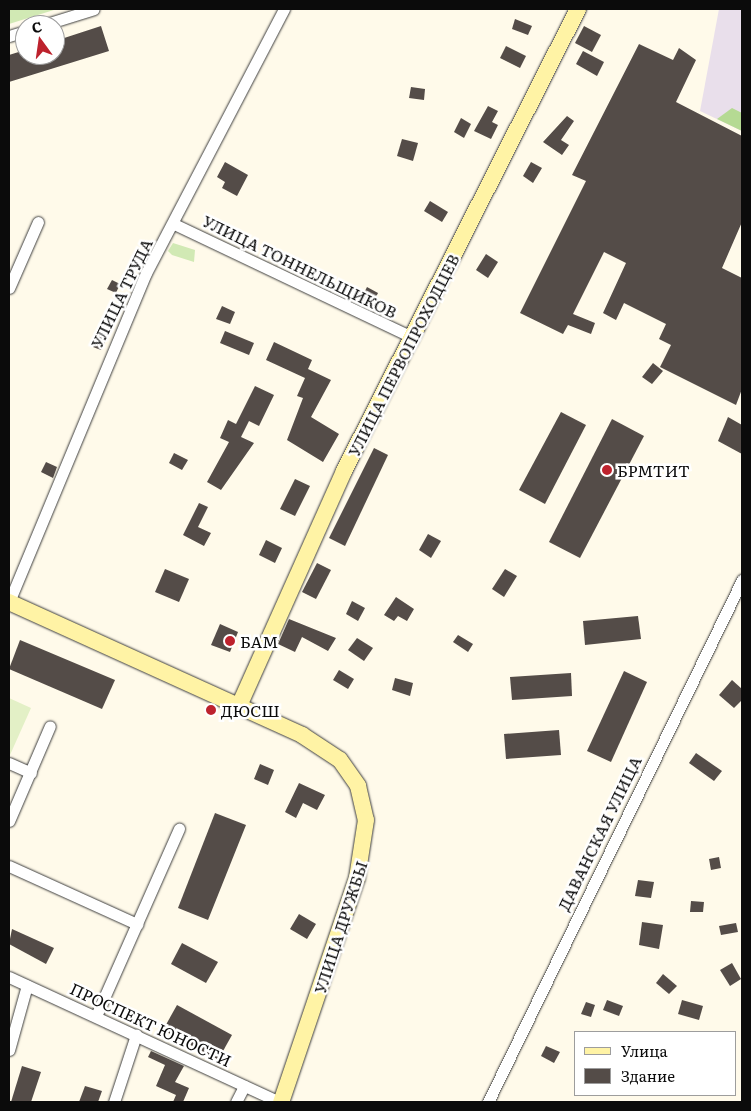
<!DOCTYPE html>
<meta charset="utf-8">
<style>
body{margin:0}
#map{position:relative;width:751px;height:1111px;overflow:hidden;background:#fffaea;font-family:Literata,serif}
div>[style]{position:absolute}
.industrial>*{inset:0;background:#e9dfeb}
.green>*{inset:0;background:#d1e9b4}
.forest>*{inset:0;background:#b5da93}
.pitch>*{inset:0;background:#e3f0c6}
.building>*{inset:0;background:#544c48}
.roads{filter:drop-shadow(0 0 1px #3e3e3e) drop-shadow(0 0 1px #3e3e3e)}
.street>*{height:11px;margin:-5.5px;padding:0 5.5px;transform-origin:5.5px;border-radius:5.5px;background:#fff}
.secondary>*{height:16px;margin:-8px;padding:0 8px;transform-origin:8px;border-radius:8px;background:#fff3a5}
.dots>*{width:14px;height:14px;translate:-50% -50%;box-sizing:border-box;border:2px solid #fff;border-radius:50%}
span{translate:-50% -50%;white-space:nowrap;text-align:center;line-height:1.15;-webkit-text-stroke:5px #fff;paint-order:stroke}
.street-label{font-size:16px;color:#0b0b0b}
.poi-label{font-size:16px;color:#0b0b0b}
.left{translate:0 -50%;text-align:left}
.frame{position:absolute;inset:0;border:10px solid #0b0b0b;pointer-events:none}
.legend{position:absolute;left:574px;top:1031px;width:162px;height:65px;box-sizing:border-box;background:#fff;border:1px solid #9d9d9d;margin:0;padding:6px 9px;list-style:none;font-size:15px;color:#0b0b0b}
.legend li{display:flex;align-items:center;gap:10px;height:25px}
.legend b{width:25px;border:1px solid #9d9d9d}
.north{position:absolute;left:15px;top:15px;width:50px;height:50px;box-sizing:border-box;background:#fff;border:1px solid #9d9d9d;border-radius:50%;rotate:346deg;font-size:14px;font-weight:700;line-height:20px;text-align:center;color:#0b0b0b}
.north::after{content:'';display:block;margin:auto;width:18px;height:22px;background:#bd222d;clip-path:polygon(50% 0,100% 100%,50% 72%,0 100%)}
</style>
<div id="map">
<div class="industrial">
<i style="clip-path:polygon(719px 9px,742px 9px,742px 131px,700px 111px)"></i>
</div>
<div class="green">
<i style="clip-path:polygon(9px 9px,57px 9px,9px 24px)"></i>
<i style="clip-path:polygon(173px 243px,195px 250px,194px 262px,172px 255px,168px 251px)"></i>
</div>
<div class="forest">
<i style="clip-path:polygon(732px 108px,742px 113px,742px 131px,717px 119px)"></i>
</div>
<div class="pitch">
<i style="clip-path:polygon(9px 698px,31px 708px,10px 755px,9px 754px)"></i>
</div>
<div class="building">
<i style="clip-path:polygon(515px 19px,532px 26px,528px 35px,512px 29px)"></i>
<i style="clip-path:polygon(101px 26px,109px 51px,9px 82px,9px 55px,25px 50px,25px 55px,55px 55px,55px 41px)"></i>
<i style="clip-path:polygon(584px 26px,601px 35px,592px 52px,575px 43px)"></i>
<i style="clip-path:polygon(639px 44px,673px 60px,679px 48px,696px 60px,676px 102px,742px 136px,742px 222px,722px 268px,742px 278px,742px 389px,736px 405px,660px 367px,671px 345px,659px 339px,666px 324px,624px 303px,616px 320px,603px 313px,626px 263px,604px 252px,573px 314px,595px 323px,591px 334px,568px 325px,563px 334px,520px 313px,586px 181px,572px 175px)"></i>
<i style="clip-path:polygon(506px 46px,526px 56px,520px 68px,500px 58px)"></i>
<i style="clip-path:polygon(583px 51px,604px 62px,597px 76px,576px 64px)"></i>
<i style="clip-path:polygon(411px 87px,425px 89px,424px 100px,409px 98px)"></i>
<i style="clip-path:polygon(488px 106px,498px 111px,492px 122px,498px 125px,491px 139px,474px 131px)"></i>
<i style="clip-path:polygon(567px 116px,574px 121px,561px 140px,569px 145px,562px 155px,543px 142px)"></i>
<i style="clip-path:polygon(461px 118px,471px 124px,464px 138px,454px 132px)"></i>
<i style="clip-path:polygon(402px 139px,418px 143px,413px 161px,397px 156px)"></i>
<i style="clip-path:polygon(225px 162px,248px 175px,237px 196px,222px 188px,225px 182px,217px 177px)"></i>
<i style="clip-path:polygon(531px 162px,542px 168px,533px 183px,523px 176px)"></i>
<i style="clip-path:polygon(430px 201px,448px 212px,442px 222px,424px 211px)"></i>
<i style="clip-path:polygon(486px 254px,498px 262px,488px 278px,476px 270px)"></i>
<i style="clip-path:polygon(112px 280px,120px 284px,116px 293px,107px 289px)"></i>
<i style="clip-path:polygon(367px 287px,378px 293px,372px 305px,361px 299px)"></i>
<i style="clip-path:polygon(222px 306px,235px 312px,230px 324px,216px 319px)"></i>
<i style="clip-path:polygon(105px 323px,113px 326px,101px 350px,93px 347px)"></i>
<i style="clip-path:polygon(225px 331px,254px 343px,249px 355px,220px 343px)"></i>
<i style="clip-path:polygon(274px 342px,312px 360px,308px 369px,331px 380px,311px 417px,339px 434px,323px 462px,287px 440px,303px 398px,297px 396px,305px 378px,266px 360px)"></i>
<i style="clip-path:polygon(653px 363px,663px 371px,652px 384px,642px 377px)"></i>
<i style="clip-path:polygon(255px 386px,274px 395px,259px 426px,249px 421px,241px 437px,254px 443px,221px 490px,207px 482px,229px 442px,220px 438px,228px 420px,236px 424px)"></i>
<i style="clip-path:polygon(561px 412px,586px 425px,545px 504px,519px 490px)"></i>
<i style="clip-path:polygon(728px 417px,742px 425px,742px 454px,718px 441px)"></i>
<i style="clip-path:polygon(612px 419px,644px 436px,580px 558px,549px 542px)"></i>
<i style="clip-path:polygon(374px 448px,388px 455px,345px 546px,329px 538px)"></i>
<i style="clip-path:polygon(174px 453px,188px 460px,182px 470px,169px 463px)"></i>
<i style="clip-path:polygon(46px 462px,57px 467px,53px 478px,41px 472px)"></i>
<i style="clip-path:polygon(295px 479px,310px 486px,295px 516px,280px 509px)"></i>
<i style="clip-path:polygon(199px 503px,208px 507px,198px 527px,211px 533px,204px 546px,183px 535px)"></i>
<i style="clip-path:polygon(428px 534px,441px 541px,431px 558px,419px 550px)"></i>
<i style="clip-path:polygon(266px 540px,282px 548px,275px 563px,259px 555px)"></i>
<i style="clip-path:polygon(317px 563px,331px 570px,316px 599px,302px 592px)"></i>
<i style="clip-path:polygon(165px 569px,189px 579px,179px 602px,155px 592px)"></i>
<i style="clip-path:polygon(505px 569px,517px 576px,504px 597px,492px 589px)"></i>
<i style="clip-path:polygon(396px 597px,414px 609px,407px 621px,398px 616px,394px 621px,384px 615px)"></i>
<i style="clip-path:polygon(352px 601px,365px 608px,358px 621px,346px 614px)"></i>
<i style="clip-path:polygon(638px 616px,641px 639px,585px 645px,583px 621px)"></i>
<i style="clip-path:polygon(289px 619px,336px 638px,328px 651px,302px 637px,295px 652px,278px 644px)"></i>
<i style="clip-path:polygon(220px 624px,238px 632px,230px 652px,211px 645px)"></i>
<i style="clip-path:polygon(458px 635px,473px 644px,468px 652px,453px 642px)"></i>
<i style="clip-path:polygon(357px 638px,373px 648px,364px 661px,348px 650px)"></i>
<i style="clip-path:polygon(20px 640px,115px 680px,102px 709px,9px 669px)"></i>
<i style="clip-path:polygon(339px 670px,354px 679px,348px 689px,333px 680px)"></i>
<i style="clip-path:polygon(624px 671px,647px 682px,611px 762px,587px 751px)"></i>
<i style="clip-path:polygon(571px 673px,572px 696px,512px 700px,510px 677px)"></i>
<i style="clip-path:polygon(395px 678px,413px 683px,410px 696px,392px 690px)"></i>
<i style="clip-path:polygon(732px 680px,742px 689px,742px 700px,734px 708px,719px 695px)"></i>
<i style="clip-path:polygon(559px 730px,561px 755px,506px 759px,504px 734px)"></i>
<i style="clip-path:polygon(696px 753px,722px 771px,714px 781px,689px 763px)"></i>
<i style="clip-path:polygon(260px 764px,274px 770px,268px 785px,254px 779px)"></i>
<i style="clip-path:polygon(299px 783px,325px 795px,317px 810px,303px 803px,296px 818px,285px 812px)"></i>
<i style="clip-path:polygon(215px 813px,246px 825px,208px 920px,178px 908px)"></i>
<i style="clip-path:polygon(719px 857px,721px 868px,711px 870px,709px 859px)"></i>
<i style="clip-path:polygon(638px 880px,654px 882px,651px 898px,635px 896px)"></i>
<i style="clip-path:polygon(691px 901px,704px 902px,703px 912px,690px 912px)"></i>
<i style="clip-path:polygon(299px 914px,316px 924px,307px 939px,290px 929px)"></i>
<i style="clip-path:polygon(642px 922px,663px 925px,659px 949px,639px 945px)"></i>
<i style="clip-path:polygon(736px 923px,738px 932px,721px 935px,719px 926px)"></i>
<i style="clip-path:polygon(12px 929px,54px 948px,46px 964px,9px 944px)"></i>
<i style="clip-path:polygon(182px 943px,218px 962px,206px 983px,171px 964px)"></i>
<i style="clip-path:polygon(732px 963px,741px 979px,730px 986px,720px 970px)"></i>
<i style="clip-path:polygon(663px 974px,677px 986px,669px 994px,656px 983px)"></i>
<i style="clip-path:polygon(607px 1000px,623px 1006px,619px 1016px,603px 1010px)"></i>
<i style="clip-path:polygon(682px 1000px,703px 1006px,699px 1020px,678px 1014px)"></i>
<i style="clip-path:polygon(586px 1002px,595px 1005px,591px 1017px,581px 1014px)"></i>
<i style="clip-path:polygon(177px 1005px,232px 1035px,218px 1060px,163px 1030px)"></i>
<i style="clip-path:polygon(546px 1046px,560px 1052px,554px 1063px,541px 1056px)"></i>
<i style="clip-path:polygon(151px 1051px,184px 1066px,175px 1082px,189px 1088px,183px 1102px,173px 1102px,176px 1095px,156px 1086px,165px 1065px,148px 1057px)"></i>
<i style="clip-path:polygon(22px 1066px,41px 1072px,31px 1102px,11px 1102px)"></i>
<i style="clip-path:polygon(85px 1086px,102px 1091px,98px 1102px,79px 1102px)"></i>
</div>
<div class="roads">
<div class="street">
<i style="left:43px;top:25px;width:53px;rotate:-17.4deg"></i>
<i style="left:9px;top:36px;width:17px;rotate:-17deg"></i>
<i style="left:174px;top:224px;width:263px;rotate:25.4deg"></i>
<i style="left:9px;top:288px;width:72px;rotate:-66.3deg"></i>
<i style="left:9px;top:602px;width:356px;rotate:-67.4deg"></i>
<i style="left:146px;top:273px;width:298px;rotate:-62.4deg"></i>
<i style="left:9px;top:763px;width:24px;rotate:24deg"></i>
<i style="left:9px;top:821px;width:103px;rotate:-66.7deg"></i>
<i style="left:9px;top:866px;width:141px;rotate:24.4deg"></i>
<i style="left:9px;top:977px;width:298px;rotate:24.8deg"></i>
<i style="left:96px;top:1016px;width:205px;rotate:-66.1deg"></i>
<i style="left:9px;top:1050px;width:67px;rotate:-74.5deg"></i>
<i style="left:114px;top:1102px;width:71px;rotate:-71.8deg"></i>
<i style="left:236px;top:1102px;width:18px;rotate:-63deg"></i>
<i style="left:488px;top:1102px;width:581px;rotate:-64.05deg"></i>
</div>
<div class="secondary">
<i style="left:9px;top:602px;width:322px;rotate:24.4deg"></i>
<i style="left:302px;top:735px;width:45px;rotate:33.3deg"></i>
<i style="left:340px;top:760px;width:32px;rotate:55deg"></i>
<i style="left:358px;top:786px;width:35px;rotate:77deg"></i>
<i style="left:366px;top:820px;width:59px;rotate:98.8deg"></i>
<i style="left:357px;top:878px;width:237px;rotate:108.7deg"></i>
<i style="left:239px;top:706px;width:257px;rotate:-65.9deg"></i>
<i style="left:344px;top:471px;width:518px;rotate:-63.14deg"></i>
</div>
</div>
<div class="dots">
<i style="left:607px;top:470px;background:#bd222d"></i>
<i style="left:230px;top:641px;background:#bd222d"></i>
<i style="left:211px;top:710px;background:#bd222d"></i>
</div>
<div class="street-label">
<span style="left:300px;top:266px;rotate:26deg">УЛИЦА ТОННЕЛЬЩИКОВ</span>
<span style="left:121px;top:293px;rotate:-64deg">УЛИЦА ТРУДА</span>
<span style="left:403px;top:355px;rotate:-63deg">УЛИЦА ПЕРВОПРОХОДЦЕВ</span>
<span style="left:599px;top:833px;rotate:-64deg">ДАВАНСКАЯ УЛИЦА</span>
<span style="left:340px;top:927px;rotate:-72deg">УЛИЦА ДРУЖБЫ</span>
<span style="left:151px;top:1024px;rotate:25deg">ПРОСПЕКТ ЮНОСТИ</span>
</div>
<div class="poi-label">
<span class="left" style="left:617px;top:470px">БРМТИТ</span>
<span class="left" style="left:240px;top:641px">БАМ</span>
<span class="left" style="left:221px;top:710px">ДЮСШ</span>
</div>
<div class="frame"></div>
<ul class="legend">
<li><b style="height:6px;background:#fff3a5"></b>Улица</li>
<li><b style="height:14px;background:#544c48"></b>Здание</li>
</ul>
<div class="north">С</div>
</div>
